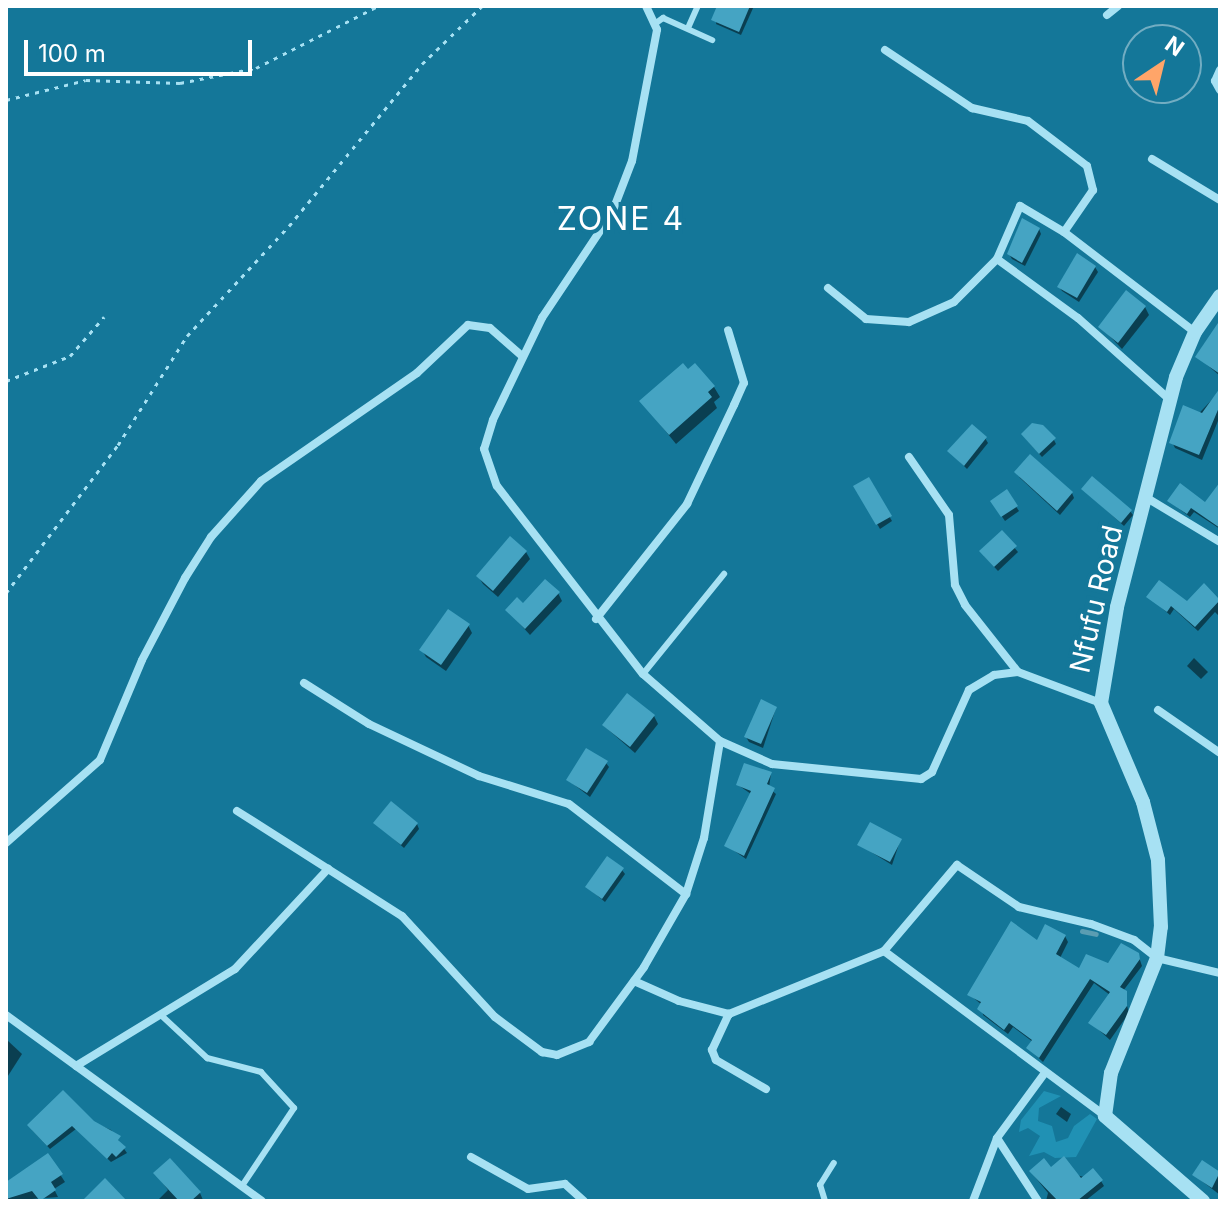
<!DOCTYPE html>
<style>
body{margin:0}
#map{position:relative;width:1226px;height:1207px;overflow:hidden;background:#147799;font-family:Inter,sans-serif}
div>[style]{position:absolute}
.green>*{inset:0;background:#2091b4}
.shadow>*{inset:0;background:#0007}
.stream>*{height:5px;margin:-2.5px;padding:0 2.5px;transform-origin:2.5px;border-radius:2.5px;background:#5b9db2}
.building>*{inset:0;background:#45a4c3}
.path>*{height:3px;margin-top:-1.5px;transform-origin:0;background:repeating-linear-gradient(90deg,#a7e1f3 0 4px,transparent 0 10px)}
.service>*{height:6px;margin:-3px;padding:0 3px;transform-origin:3px;border-radius:3px;background:#a7e1f3}
.minor>*{height:8px;margin:-4px;padding:0 4px;transform-origin:4px;border-radius:4px;background:#a7e1f3}
.tertiary>*{height:14px;margin:-7px;padding:0 7px;transform-origin:7px;border-radius:7px;background:#a7e1f3}
span{translate:-50% -50%;white-space:nowrap;text-align:center;line-height:1.15;-webkit-text-stroke:8px #147799;paint-order:stroke}
.street-label{font-size:28px;color:#fff}
.quarter-label{font-size:32px;color:#fff;letter-spacing:2px}
.frame{position:absolute;inset:0;border:8px solid #fff;pointer-events:none}
.north{position:absolute;left:1122px;top:24px;width:80px;height:80px;box-sizing:border-box;background:#147799;border:2px solid #72adc2;border-radius:50%;rotate:35deg;font-size:22px;font-weight:700;line-height:32px;text-align:center;color:#fff}
.north::after{content:'';display:block;margin:auto;width:28px;height:36px;background:#ffa569;clip-path:polygon(50% 0,100% 100%,50% 72%,0 100%)}
.scale{position:absolute;left:24px;top:40px;width:228px;height:36px;box-sizing:border-box;border:4px solid #fff;border-top:0;padding-left:10px;font-size:24px;line-height:28px;white-space:nowrap;color:#fff;-webkit-text-stroke:6px #147799;paint-order:stroke}
</style>
<div id="map">
<div class="green">
<i style="clip-path:polygon(1044px 1091px,1061px 1096px,1039px 1108px,1038px 1121px,1052px 1126px,1056px 1142px,1068px 1138px,1074px 1126px,1090px 1114px,1097px 1119px,1076px 1157px,1055px 1158px,1044px 1152px,1029px 1156px,1040px 1136px,1028px 1128px,1019px 1132px,1021px 1120px)"></i>
</div>
<div class="shadow">
<i style="clip-path:polygon(719px 6px,754px 6px,741px 35px,716px 24px)"></i>
<i style="clip-path:polygon(1039px 229px,1041px 234px,1025px 266px,1012px 259px,1009px 254px)"></i>
<i style="clip-path:polygon(1095px 267px,1098px 272px,1079px 302px,1062px 291px,1059px 287px)"></i>
<i style="clip-path:polygon(1145px 307px,1149px 315px,1122px 349px,1101px 327px)"></i>
<i style="clip-path:polygon(1220px 337px,1220px 376px,1198px 357px)"></i>
<i style="clip-path:polygon(714px 387px,720px 397px,714px 402px,717px 408px,676px 444px,642px 402px)"></i>
<i style="clip-path:polygon(1220px 391px,1220px 416px,1202px 460px,1175px 448px,1172px 442px)"></i>
<i style="clip-path:polygon(985px 438px,988px 443px,967px 469px,950px 452px)"></i>
<i style="clip-path:polygon(1026px 439px,1054px 440px,1056px 444px,1042px 457px)"></i>
<i style="clip-path:polygon(1019px 477px,1072px 493px,1074px 498px,1060px 515px)"></i>
<i style="clip-path:polygon(868px 480px,892px 521px,880px 529px,856px 487px)"></i>
<i style="clip-path:polygon(1220px 485px,1220px 529px,1194px 512px,1190px 517px,1169px 501px,1206px 505px)"></i>
<i style="clip-path:polygon(1083px 489px,1130px 511px,1133px 515px,1124px 526px)"></i>
<i style="clip-path:polygon(1006px 492px,1019px 511px,1005px 521px,992px 502px)"></i>
<i style="clip-path:polygon(1002px 533px,1018px 552px,998px 571px,984px 556px)"></i>
<i style="clip-path:polygon(526px 552px,530px 559px,498px 597px,483px 584px,478px 576px)"></i>
<i style="clip-path:polygon(1204px 586px,1220px 600px,1220px 617px,1215px 612px,1198px 631px,1174px 609px,1170px 615px,1149px 597px,1187px 604px)"></i>
<i style="clip-path:polygon(558px 593px,562px 601px,530px 635px,507px 610px)"></i>
<i style="clip-path:polygon(468px 625px,472px 633px,446px 671px,426px 657px,422px 650px)"></i>
<i style="clip-path:polygon(1194px 658px,1208px 672px,1201px 679px,1187px 666px)"></i>
<i style="clip-path:polygon(776px 708px,763px 748px,749px 742px,746px 737px)"></i>
<i style="clip-path:polygon(654px 716px,658px 724px,635px 753px,604px 726px)"></i>
<i style="clip-path:polygon(606px 763px,609px 767px,590px 797px,568px 780px)"></i>
<i style="clip-path:polygon(771px 773px,769px 788px,776px 794px,746px 859px,726px 845px,751px 794px,738px 785px)"></i>
<i style="clip-path:polygon(376px 823px,417px 824px,419px 829px,404px 848px)"></i>
<i style="clip-path:polygon(900px 841px,892px 865px,860px 845px)"></i>
<i style="clip-path:polygon(622px 870px,625px 874px,605px 902px,587px 887px)"></i>
<i style="clip-path:polygon(1065px 936px,1068px 942px,1060px 958px,1080px 971px,1138px 954px,1142px 966px,1123px 991px,1129px 1013px,1110px 1040px,1091px 1023px,1110px 995px,1094px 983px,1043px 1062px,1028px 1048px,1033px 1042px,1013px 1027px,1008px 1034px,983px 1015px,982px 1005px,970px 995px,1038px 943px)"></i>
<i style="clip-path:polygon(6px 1039px,22px 1054px,6px 1079px)"></i>
<i style="clip-path:polygon(1061px 1107px,1071px 1114px,1067px 1122px,1056px 1114px)"></i>
<i style="clip-path:polygon(93px 1122px,111px 1130px,127px 1153px,111px 1162px,76px 1129px,50px 1149px,32px 1130px)"></i>
<i style="clip-path:polygon(48px 1156px,65px 1182px,54px 1189px,58px 1197px,6px 1201px,6px 1186px)"></i>
<i style="clip-path:polygon(1203px 1163px,1220px 1175px,1220px 1195px,1194px 1175px)"></i>
<i style="clip-path:polygon(1051px 1169px,1101px 1181px,1104px 1186px,1085px 1201px,1046px 1201px,1048px 1193px,1031px 1172px)"></i>
<i style="clip-path:polygon(156px 1174px,200px 1193px,203px 1200px,157px 1201px,168px 1190px)"></i>
</div>
<div class="stream">
<i style="left:1082px;top:931px;width:14px;rotate:12deg"></i>
</div>
<div class="building">
<i style="clip-path:polygon(717px 6px,750px 6px,739px 32px,711px 20px)"></i>
<i style="clip-path:polygon(1022px 218px,1040px 228px,1022px 263px,1007px 254px)"></i>
<i style="clip-path:polygon(1077px 253px,1096px 266px,1077px 298px,1057px 287px)"></i>
<i style="clip-path:polygon(1126px 290px,1146px 306px,1118px 343px,1098px 327px)"></i>
<i style="clip-path:polygon(1220px 320px,1220px 374px,1195px 357px)"></i>
<i style="clip-path:polygon(683px 363px,688px 369px,695px 363px,715px 386px,708px 392px,712px 397px,669px 435px,639px 401px)"></i>
<i style="clip-path:polygon(1220px 388px,1220px 405px,1199px 455px,1169px 443px,1183px 405px,1202px 413px)"></i>
<i style="clip-path:polygon(1032px 423px,1043px 425px,1056px 438px,1039px 454px,1021px 434px)"></i>
<i style="clip-path:polygon(972px 424px,987px 437px,964px 466px,947px 451px)"></i>
<i style="clip-path:polygon(1030px 454px,1073px 492px,1057px 511px,1014px 472px)"></i>
<i style="clip-path:polygon(1092px 476px,1132px 510px,1121px 523px,1081px 489px)"></i>
<i style="clip-path:polygon(869px 477px,892px 516px,876px 525px,853px 486px)"></i>
<i style="clip-path:polygon(1220px 482px,1220px 528px,1191px 508px,1187px 514px,1167px 501px,1180px 483px,1205px 502px)"></i>
<i style="clip-path:polygon(1007px 489px,1018px 506px,1001px 517px,990px 501px)"></i>
<i style="clip-path:polygon(1002px 530px,1017px 546px,994px 567px,979px 551px)"></i>
<i style="clip-path:polygon(510px 536px,527px 551px,493px 591px,476px 576px)"></i>
<i style="clip-path:polygon(545px 579px,560px 592px,525px 629px,505px 610px,517px 597px,523px 603px)"></i>
<i style="clip-path:polygon(1159px 580px,1187px 601px,1204px 583px,1220px 600px,1195px 627px,1171px 606px,1167px 612px,1146px 597px)"></i>
<i style="clip-path:polygon(448px 609px,470px 624px,441px 665px,419px 650px)"></i>
<i style="clip-path:polygon(627px 693px,655px 715px,630px 747px,602px 725px)"></i>
<i style="clip-path:polygon(761px 699px,777px 707px,761px 744px,744px 737px)"></i>
<i style="clip-path:polygon(586px 748px,608px 761px,587px 793px,566px 780px)"></i>
<i style="clip-path:polygon(744px 763px,772px 772px,767px 784px,775px 788px,744px 856px,724px 846px,751px 791px,736px 785px)"></i>
<i style="clip-path:polygon(391px 801px,418px 823px,401px 845px,373px 823px)"></i>
<i style="clip-path:polygon(870px 822px,902px 839px,890px 862px,857px 845px)"></i>
<i style="clip-path:polygon(607px 856px,624px 868px,602px 899px,585px 887px)"></i>
<i style="clip-path:polygon(1011px 921px,1037px 940px,1045px 924px,1066px 935px,1056px 954px,1079px 968px,1086px 954px,1108px 963px,1121px 943px,1139px 953px,1140px 959px,1120px 987px,1127px 991px,1127px 1006px,1106px 1035px,1088px 1023px,1110px 992px,1090px 979px,1039px 1058px,1026px 1048px,1032px 1040px,1009px 1023px,1004px 1030px,977px 1009px,981px 1002px,967px 995px)"></i>
<i style="clip-path:polygon(63px 1090px,94px 1121px,121px 1136px,118px 1140px,126px 1147px,116px 1157px,112px 1153px,107px 1159px,72px 1126px,47px 1146px,27px 1125px)"></i>
<i style="clip-path:polygon(48px 1153px,63px 1174px,51px 1182px,56px 1190px,40px 1201px,32px 1191px,6px 1199px,6px 1182px)"></i>
<i style="clip-path:polygon(1064px 1156px,1081px 1178px,1093px 1168px,1103px 1180px,1077px 1201px,1058px 1201px,1029px 1171px,1044px 1158px,1051px 1167px)"></i>
<i style="clip-path:polygon(170px 1158px,201px 1192px,191px 1201px,179px 1201px,153px 1173px)"></i>
<i style="clip-path:polygon(1202px 1160px,1220px 1172px,1212px 1188px,1192px 1175px)"></i>
<i style="clip-path:polygon(105px 1178px,127px 1201px,82px 1201px)"></i>
</div>
<div class="path">
<i style="left:428px;top:6px;width:12px"></i>
<i style="left:6px;top:100px;width:82px;rotate:-14deg"></i>
<i style="left:86px;top:80px;width:94px;rotate:1.8deg"></i>
<i style="left:180px;top:83px;width:77px;rotate:-11.2deg"></i>
<i style="left:256px;top:68px;width:137px;rotate:-26.9deg"></i>
<i style="left:6px;top:381px;width:69px;rotate:-21.3deg"></i>
<i style="left:70px;top:356px;width:52px;rotate:-48.9deg"></i>
<i style="left:6px;top:593px;width:186px;rotate:-52.9deg"></i>
<i style="left:118px;top:445px;width:129px;rotate:-57.7deg"></i>
<i style="left:187px;top:336px;width:150px;rotate:-47.2deg"></i>
<i style="left:289px;top:226px;width:210px;rotate:-50.6deg"></i>
<i style="left:422px;top:64px;width:83px;rotate:-44deg"></i>
</div>
<div class="service">
<i style="left:656px;top:23px;width:9px;rotate:-36deg"></i>
<i style="left:663px;top:18px;width:54px;rotate:24.2deg"></i>
<i style="left:688px;top:28px;width:24px;rotate:-66deg"></i>
<i style="left:643px;top:674px;width:129px;rotate:-51deg"></i>
<i style="left:162px;top:1016px;width:62px;rotate:43deg"></i>
<i style="left:207px;top:1058px;width:56px;rotate:14.5deg"></i>
<i style="left:261px;top:1072px;width:49px;rotate:47.5deg"></i>
<i style="left:294px;top:1108px;width:94px;rotate:123.7deg"></i>
<i style="left:825px;top:1201px;width:17px;rotate:-107deg"></i>
<i style="left:820px;top:1185px;width:26px;rotate:-58deg"></i>
</div>
<div class="minor">
<i style="left:646px;top:6px;width:26px;rotate:65deg"></i>
<i style="left:657px;top:30px;width:133px;rotate:100.8deg"></i>
<i style="left:632px;top:161px;width:56px;rotate:111deg"></i>
<i style="left:612px;top:213px;width:126px;rotate:123.7deg"></i>
<i style="left:542px;top:318px;width:113px;rotate:115.7deg"></i>
<i style="left:493px;top:420px;width:30px;rotate:107deg"></i>
<i style="left:484px;top:449px;width:39px;rotate:71deg"></i>
<i style="left:497px;top:486px;width:238px;rotate:52.2deg"></i>
<i style="left:643px;top:674px;width:102px;rotate:41deg"></i>
<i style="left:720px;top:741px;width:57px;rotate:23.9deg"></i>
<i style="left:772px;top:764px;width:150px;rotate:5.7deg"></i>
<i style="left:921px;top:779px;width:13px;rotate:-32deg"></i>
<i style="left:932px;top:772px;width:90px;rotate:-65.7deg"></i>
<i style="left:969px;top:690px;width:29px;rotate:-31deg"></i>
<i style="left:994px;top:675px;width:24px;rotate:-7deg"></i>
<i style="left:1018px;top:672px;width:89px;rotate:20.5deg"></i>
<i style="left:1107px;top:15px;width:14px;rotate:-39deg"></i>
<i style="left:885px;top:50px;width:105px;rotate:33.7deg"></i>
<i style="left:972px;top:108px;width:57px;rotate:13.1deg"></i>
<i style="left:1028px;top:121px;width:74px;rotate:37.3deg"></i>
<i style="left:1087px;top:166px;width:25px;rotate:76deg"></i>
<i style="left:1093px;top:190px;width:51px;rotate:124.6deg"></i>
<i style="left:1064px;top:232px;width:165px;rotate:37.4deg"></i>
<i style="left:1220px;top:70px;width:12px;rotate:114deg"></i>
<i style="left:1215px;top:81px;width:10px;rotate:61deg"></i>
<i style="left:1152px;top:159px;width:79px;rotate:31.1deg"></i>
<i style="left:997px;top:259px;width:100px;rotate:36.1deg"></i>
<i style="left:1078px;top:318px;width:123px;rotate:41.7deg"></i>
<i style="left:828px;top:288px;width:49px;rotate:39.2deg"></i>
<i style="left:866px;top:319px;width:43px;rotate:4deg"></i>
<i style="left:909px;top:322px;width:49px;rotate:-24deg"></i>
<i style="left:954px;top:302px;width:61px;rotate:-45deg"></i>
<i style="left:997px;top:259px;width:58px;rotate:-66.5deg"></i>
<i style="left:1020px;top:206px;width:51px;rotate:30.6deg"></i>
<i style="left:909px;top:457px;width:70px;rotate:55.4deg"></i>
<i style="left:949px;top:515px;width:70px;rotate:85.1deg"></i>
<i style="left:955px;top:585px;width:22px;rotate:63deg"></i>
<i style="left:965px;top:605px;width:85px;rotate:51.7deg"></i>
<i style="left:1147px;top:498px;width:85px;rotate:31.1deg"></i>
<i style="left:596px;top:619px;width:147px;rotate:-51.6deg"></i>
<i style="left:687px;top:504px;width:110px;rotate:-64.6deg"></i>
<i style="left:734px;top:405px;width:24px;rotate:-66deg"></i>
<i style="left:744px;top:383px;width:55px;rotate:-106.8deg"></i>
<i style="left:304px;top:683px;width:77px;rotate:32.2deg"></i>
<i style="left:369px;top:724px;width:122px;rotate:25.3deg"></i>
<i style="left:479px;top:776px;width:94px;rotate:17.3deg"></i>
<i style="left:569px;top:804px;width:148px;rotate:37.6deg"></i>
<i style="left:1158px;top:710px;width:75px;rotate:34.7deg"></i>
<i style="left:237px;top:811px;width:196px;rotate:32.5deg"></i>
<i style="left:402px;top:916px;width:137px;rotate:47.4deg"></i>
<i style="left:495px;top:1017px;width:59px;rotate:36.7deg"></i>
<i style="left:542px;top:1052px;width:15px;rotate:11deg"></i>
<i style="left:557px;top:1055px;width:35px;rotate:-22deg"></i>
<i style="left:589px;top:1042px;width:93px;rotate:-53.7deg"></i>
<i style="left:644px;top:967px;width:84px;rotate:-60.1deg"></i>
<i style="left:686px;top:894px;width:59px;rotate:-72.2deg"></i>
<i style="left:704px;top:838px;width:98px;rotate:-80.6deg"></i>
<i style="left:6px;top:843px;width:125px;rotate:-41.4deg"></i>
<i style="left:100px;top:760px;width:108px;rotate:-67.2deg"></i>
<i style="left:142px;top:660px;width:93px;rotate:-62.3deg"></i>
<i style="left:185px;top:578px;width:49px;rotate:-57.6deg"></i>
<i style="left:211px;top:537px;width:75px;rotate:-48.2deg"></i>
<i style="left:261px;top:481px;width:190px;rotate:-34.7deg"></i>
<i style="left:417px;top:373px;width:70px;rotate:-43.3deg"></i>
<i style="left:468px;top:325px;width:22px;rotate:8deg"></i>
<i style="left:490px;top:328px;width:41px;rotate:41.1deg"></i>
<i style="left:884px;top:951px;width:113px;rotate:-49.7deg"></i>
<i style="left:957px;top:865px;width:75px;rotate:34.1deg"></i>
<i style="left:1019px;top:907px;width:74px;rotate:13.3deg"></i>
<i style="left:1091px;top:924px;width:46px;rotate:20.4deg"></i>
<i style="left:1134px;top:940px;width:29px;rotate:38deg"></i>
<i style="left:1157px;top:958px;width:65px;rotate:13.4deg"></i>
<i style="left:634px;top:981px;width:49px;rotate:24deg"></i>
<i style="left:679px;top:1001px;width:52px;rotate:14.6deg"></i>
<i style="left:6px;top:1015px;width:316px;rotate:36deg"></i>
<i style="left:76px;top:1066px;width:186px;rotate:-31.4deg"></i>
<i style="left:235px;top:969px;width:137px;rotate:-47.1deg"></i>
<i style="left:766px;top:1089px;width:58px;rotate:-149.9deg"></i>
<i style="left:716px;top:1060px;width:11px;rotate:-112deg"></i>
<i style="left:712px;top:1050px;width:40px;rotate:-65deg"></i>
<i style="left:729px;top:1014px;width:167px;rotate:-22.1deg"></i>
<i style="left:884px;top:951px;width:276px;rotate:36.7deg"></i>
<i style="left:997px;top:1138px;width:75px;rotate:56.9deg"></i>
<i style="left:471px;top:1157px;width:65px;rotate:29.3deg"></i>
<i style="left:528px;top:1189px;width:37px;rotate:-8deg"></i>
<i style="left:565px;top:1184px;width:25px;rotate:42deg"></i>
<i style="left:973px;top:1201px;width:67px;rotate:-69.1deg"></i>
<i style="left:997px;top:1138px;width:79px;rotate:-53.7deg"></i>
</div>
<div class="tertiary">
<i style="left:1203px;top:1201px;width:130px;rotate:-139.1deg"></i>
<i style="left:1105px;top:1116px;width:43px;rotate:-82.1deg"></i>
<i style="left:1111px;top:1073px;width:124px;rotate:-68.2deg"></i>
<i style="left:1157px;top:958px;width:31px;rotate:-83deg"></i>
<i style="left:1161px;top:927px;width:67px;rotate:-92.6deg"></i>
<i style="left:1158px;top:860px;width:60px;rotate:-104.5deg"></i>
<i style="left:1143px;top:802px;width:108px;rotate:-113deg"></i>
<i style="left:1101px;top:703px;width:97px;rotate:-80.5deg"></i>
<i style="left:1117px;top:607px;width:237px;rotate:-75.6deg"></i>
<i style="left:1176px;top:377px;width:49px;rotate:-67.1deg"></i>
<i style="left:1195px;top:332px;width:44px;rotate:-55.2deg"></i>
</div>
<div class="street-label">
<span style="left:1096px;top:599px;rotate:-77deg">Nfufu Road</span>
</div>
<div class="quarter-label">
<span style="left:621px;top:219px">ZONE 4</span>
</div>
<div class="frame"></div>
<div class="north">N</div>
<div class="scale">100 m</div>
</div>
